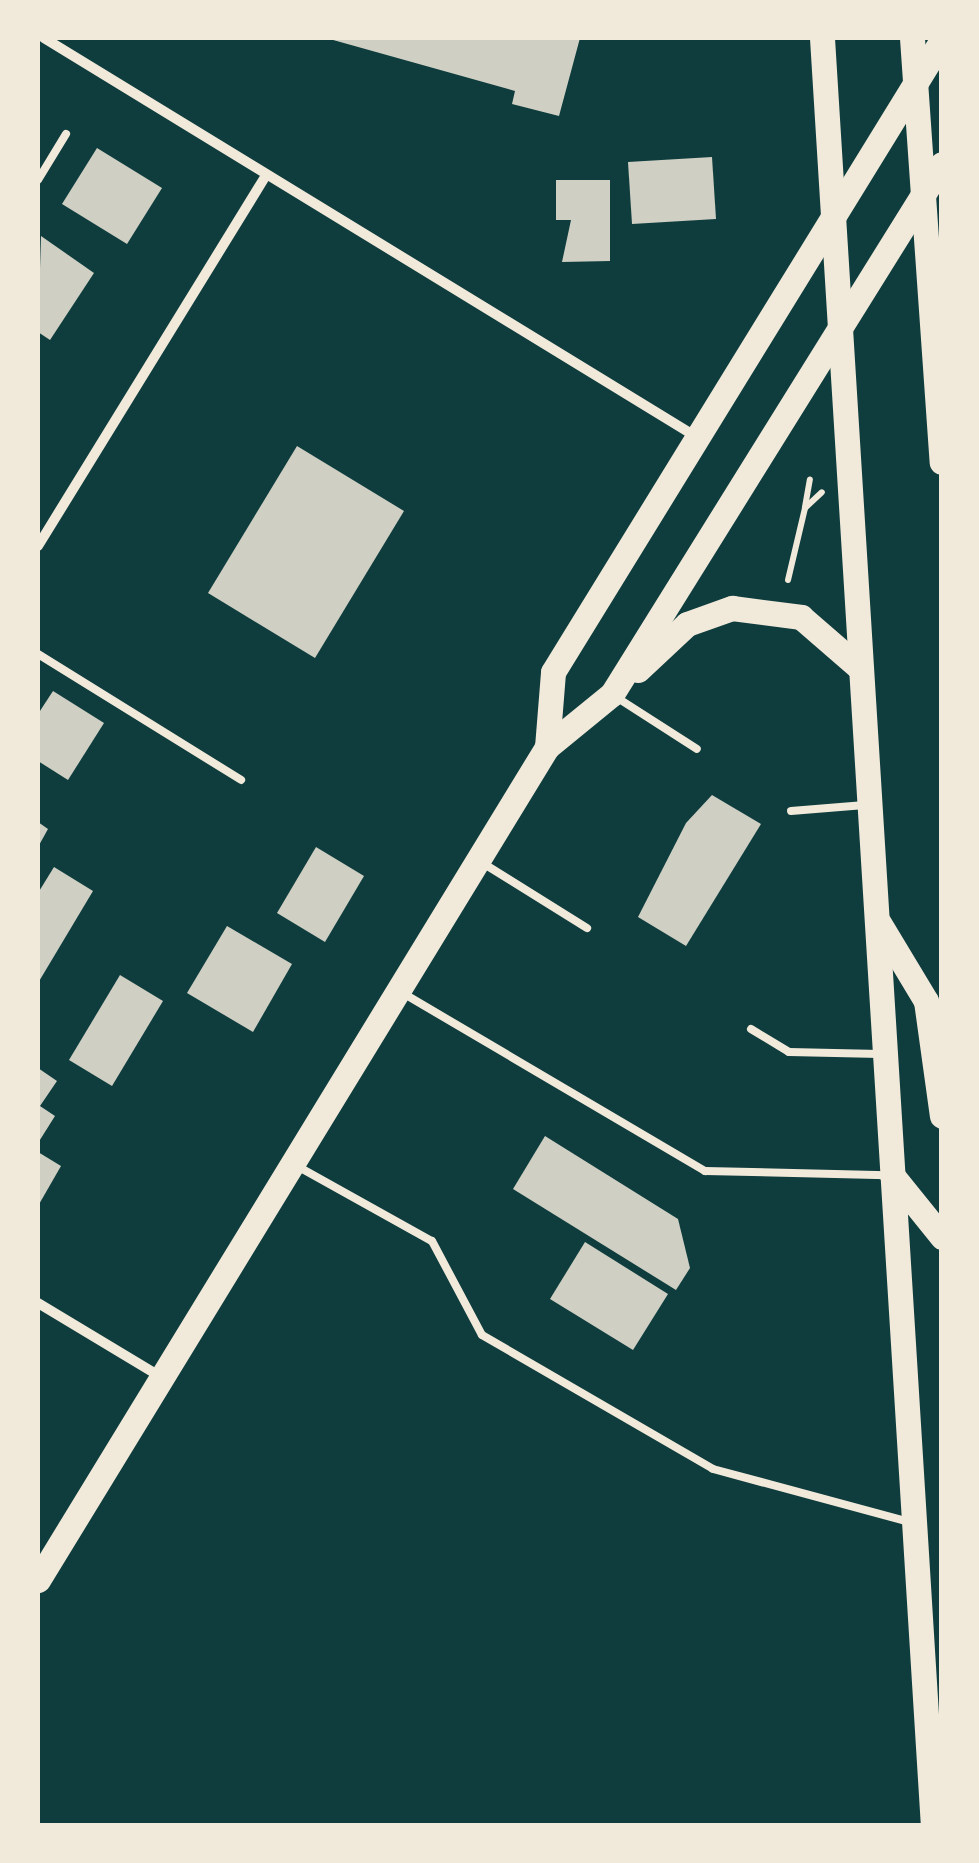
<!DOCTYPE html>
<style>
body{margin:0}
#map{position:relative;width:979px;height:1863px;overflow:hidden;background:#0f3d3e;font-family:"DejaVu Sans",sans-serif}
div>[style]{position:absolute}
.building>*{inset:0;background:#cfcfc3}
.path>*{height:6px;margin:-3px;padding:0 3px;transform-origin:3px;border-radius:3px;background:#f1e9da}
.service>*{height:8px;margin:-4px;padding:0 4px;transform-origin:4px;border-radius:4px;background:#f1e9da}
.minor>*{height:10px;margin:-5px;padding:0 5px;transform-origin:5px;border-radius:5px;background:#f1e9da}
.primary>*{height:25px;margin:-12.5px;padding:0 12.5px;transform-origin:12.5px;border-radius:12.5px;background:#f1e9da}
span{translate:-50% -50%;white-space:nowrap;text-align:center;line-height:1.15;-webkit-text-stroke:10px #f1e9da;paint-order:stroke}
.frame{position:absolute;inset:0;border:40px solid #f1e9da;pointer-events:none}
</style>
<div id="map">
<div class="building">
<i style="clip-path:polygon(326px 38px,580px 38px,559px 116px,512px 104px,515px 91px)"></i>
<i style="clip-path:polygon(97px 148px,162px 188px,127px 244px,62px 204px)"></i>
<i style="clip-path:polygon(712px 157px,716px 219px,632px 224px,628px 162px)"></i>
<i style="clip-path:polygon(556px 180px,610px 180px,610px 261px,562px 262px,571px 220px,556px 220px)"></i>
<i style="clip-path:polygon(41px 236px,94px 273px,50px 340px,38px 332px)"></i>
<i style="clip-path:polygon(297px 446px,404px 511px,315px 658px,208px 593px)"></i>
<i style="clip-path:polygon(53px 691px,104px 723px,68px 780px,38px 761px,38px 714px)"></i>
<i style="clip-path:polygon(712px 795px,761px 824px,686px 946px,638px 917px,686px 823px)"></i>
<i style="clip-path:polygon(38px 822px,48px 829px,38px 847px)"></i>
<i style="clip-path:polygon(316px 847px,364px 876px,325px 942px,277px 913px)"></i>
<i style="clip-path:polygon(54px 867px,93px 891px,38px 983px,38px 893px)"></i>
<i style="clip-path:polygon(227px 926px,292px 964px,253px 1032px,187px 993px)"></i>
<i style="clip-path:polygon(120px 975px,163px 1001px,112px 1086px,69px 1060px)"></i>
<i style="clip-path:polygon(38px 1068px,57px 1081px,40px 1106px,55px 1116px,38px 1143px)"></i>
<i style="clip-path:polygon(545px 1136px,678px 1219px,690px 1268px,676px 1290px,513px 1189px)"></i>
<i style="clip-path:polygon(38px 1152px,61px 1166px,38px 1206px)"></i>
<i style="clip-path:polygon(585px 1242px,668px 1294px,633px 1350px,550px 1299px)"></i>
</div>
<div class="path">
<i style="left:805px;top:507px;width:28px;rotate:-80deg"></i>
<i style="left:788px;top:580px;width:74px;rotate:-76.7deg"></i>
<i style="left:805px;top:508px;width:23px;rotate:-43deg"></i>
</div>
<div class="service">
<i style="left:38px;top:180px;width:54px;rotate:-58.7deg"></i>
<i style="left:38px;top:654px;width:239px;rotate:31.8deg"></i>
<i style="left:616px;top:697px;width:96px;rotate:32.7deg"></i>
<i style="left:791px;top:811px;width:74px;rotate:-4.6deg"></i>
<i style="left:481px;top:862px;width:125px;rotate:31.9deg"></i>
<i style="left:401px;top:992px;width:353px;rotate:30.5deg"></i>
<i style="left:705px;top:1171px;width:182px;rotate:1.3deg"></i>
<i style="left:751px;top:1029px;width:44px;rotate:31.2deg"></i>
<i style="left:789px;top:1052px;width:91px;rotate:1.3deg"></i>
<i style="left:297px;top:1166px;width:154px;rotate:29.1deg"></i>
<i style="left:432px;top:1241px;width:106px;rotate:62deg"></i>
<i style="left:482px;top:1335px;width:267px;rotate:30.1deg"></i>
<i style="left:713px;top:1469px;width:203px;rotate:15.1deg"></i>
</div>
<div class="minor">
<i style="left:44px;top:38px;width:763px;rotate:31.44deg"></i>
<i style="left:38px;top:546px;width:435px;rotate:-58.4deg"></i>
<i style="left:38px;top:1303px;width:144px;rotate:31deg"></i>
</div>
<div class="primary">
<i style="left:822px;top:38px;width:1791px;rotate:86.45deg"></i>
<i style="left:912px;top:38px;width:425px;rotate:86deg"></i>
<i style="left:638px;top:670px;width:67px;rotate:-43.2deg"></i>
<i style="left:687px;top:624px;width:48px;rotate:-19.6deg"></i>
<i style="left:732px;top:608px;width:70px;rotate:7.4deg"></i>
<i style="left:801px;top:617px;width:79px;rotate:40.9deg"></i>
<i style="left:547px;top:747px;width:75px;rotate:-85.4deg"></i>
<i style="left:553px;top:672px;width:742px;rotate:-58.39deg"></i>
<i style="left:879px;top:923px;width:91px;rotate:58.9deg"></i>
<i style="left:926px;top:1001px;width:116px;rotate:82.1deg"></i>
<i style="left:892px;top:1175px;width:80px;rotate:51.1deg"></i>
<i style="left:38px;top:1580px;width:976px;rotate:-58.57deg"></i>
<i style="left:547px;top:747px;width:84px;rotate:-39.2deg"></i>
<i style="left:612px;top:694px;width:624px;rotate:-58.09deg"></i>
</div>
<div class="frame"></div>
</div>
